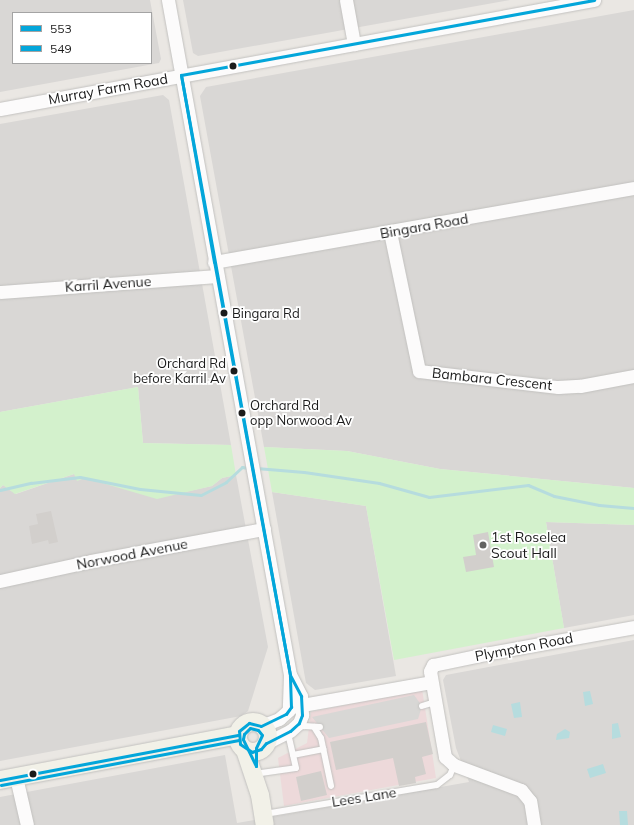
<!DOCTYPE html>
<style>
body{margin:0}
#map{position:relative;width:634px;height:825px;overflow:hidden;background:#eae7e3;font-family:Mulish,sans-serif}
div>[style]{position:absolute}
.residential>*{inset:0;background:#d9d7d5}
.commercial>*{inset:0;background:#edd9da}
.park>*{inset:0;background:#d3f1cc}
.parking>*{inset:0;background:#d8d7d5}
.water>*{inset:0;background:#b6dcde}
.stream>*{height:3px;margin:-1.5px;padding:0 1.5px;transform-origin:1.5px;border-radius:1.5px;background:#b6dcde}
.building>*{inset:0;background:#d2cfcc}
.roads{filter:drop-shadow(0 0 1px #c2c1bf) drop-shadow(0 0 1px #c2c1bf)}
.lane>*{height:6px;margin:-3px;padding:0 3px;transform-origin:3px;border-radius:3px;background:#fcfbfb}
.street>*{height:13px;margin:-6.5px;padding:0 6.5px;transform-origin:6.5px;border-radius:6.5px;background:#fcfbfb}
.secondary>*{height:18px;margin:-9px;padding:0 9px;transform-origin:9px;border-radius:9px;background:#f2f1e8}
.secondary>.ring{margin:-9px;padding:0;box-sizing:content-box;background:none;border:18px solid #f2f1e8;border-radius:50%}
.bus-1>*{height:3px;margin:-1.5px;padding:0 1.5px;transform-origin:1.5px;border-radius:1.5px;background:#03a6da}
.bus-2>*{height:3px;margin:-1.5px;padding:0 1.5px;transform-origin:1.5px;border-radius:1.5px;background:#03a6da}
.dots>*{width:11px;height:11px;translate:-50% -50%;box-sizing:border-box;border:2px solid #fff;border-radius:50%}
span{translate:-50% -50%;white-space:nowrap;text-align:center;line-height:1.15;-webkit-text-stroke:3.5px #fff;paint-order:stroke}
.bus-label{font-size:13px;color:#1b1b1b}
.left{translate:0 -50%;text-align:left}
.right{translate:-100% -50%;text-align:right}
.street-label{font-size:14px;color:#1b1b1b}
.poi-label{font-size:14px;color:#1b1b1b}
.legend{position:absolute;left:12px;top:12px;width:140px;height:52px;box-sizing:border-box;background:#fff;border:1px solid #a4a4a4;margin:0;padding:5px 7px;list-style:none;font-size:12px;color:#1b1b1b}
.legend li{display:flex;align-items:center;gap:8px;height:20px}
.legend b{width:20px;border:1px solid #a4a4a4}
</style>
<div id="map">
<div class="residential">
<i style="clip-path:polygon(evenodd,0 0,150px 0,161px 59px,159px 63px,0 92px,0 0,13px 13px,151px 13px,151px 63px,13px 63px,13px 13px)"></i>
<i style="clip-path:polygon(183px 0,510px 0,198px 56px,193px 53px)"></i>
<i style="clip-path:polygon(634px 10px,634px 488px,440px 469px,347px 451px,264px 447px,200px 96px,206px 87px)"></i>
<i style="clip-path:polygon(163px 95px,169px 100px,231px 445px,143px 443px,138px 387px,0 412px,0 124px)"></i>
<i style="clip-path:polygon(74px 474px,157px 498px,212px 486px,222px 478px,236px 475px,268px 647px,248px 711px,241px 716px,0 761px,0 488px,3px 485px,16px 494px)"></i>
<i style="clip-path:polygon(272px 492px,366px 506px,396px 676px,315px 690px,306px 683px)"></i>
<i style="clip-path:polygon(546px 522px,634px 525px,634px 615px,564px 628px)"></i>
<i style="clip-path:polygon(634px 640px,634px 825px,0 825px,0 797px,225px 755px,237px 823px,469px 782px,456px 748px,443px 680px,446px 675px)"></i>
</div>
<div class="commercial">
<i style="clip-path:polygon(422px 689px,436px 778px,284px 806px,278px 758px,307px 743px,311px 712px)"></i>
</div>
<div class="park">
<i style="clip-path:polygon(138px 387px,143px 443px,231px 445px,236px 475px,222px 478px,212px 486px,157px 499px,85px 478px,77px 481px,74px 474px,15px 494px,3px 485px,0 488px,0 412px)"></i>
<i style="clip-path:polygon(264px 447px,347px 451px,440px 469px,634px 488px,634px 525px,546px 522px,564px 628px,394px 660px,366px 506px,272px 492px)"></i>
</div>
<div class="parking">
<i style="clip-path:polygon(414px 695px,422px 706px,418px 719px,329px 738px,312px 717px)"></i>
</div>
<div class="water">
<i style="clip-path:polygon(590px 691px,593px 704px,585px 706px,583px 692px)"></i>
<i style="clip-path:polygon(520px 702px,522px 717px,514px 718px,511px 704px)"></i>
<i style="clip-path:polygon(618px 723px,621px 737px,612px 739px,612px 724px)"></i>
<i style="clip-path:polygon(493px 725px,507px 729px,505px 736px,491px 732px)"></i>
<i style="clip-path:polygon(565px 729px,570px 732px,569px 738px,556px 740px,557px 734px)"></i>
<i style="clip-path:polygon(603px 764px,606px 773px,590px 778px,587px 769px)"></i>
<i style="clip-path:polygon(619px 811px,627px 811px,628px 825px,620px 825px)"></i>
</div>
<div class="stream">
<i style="left:256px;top:468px;width:48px;rotate:4.8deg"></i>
<i style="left:304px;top:472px;width:76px;rotate:8.3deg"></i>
<i style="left:379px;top:483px;width:52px;rotate:15.6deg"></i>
<i style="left:429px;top:497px;width:100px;rotate:-6.9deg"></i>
<i style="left:528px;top:485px;width:28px;rotate:23deg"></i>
<i style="left:554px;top:496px;width:46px;rotate:11.3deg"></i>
<i style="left:599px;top:505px;width:35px;rotate:5deg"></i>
<i style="left:0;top:490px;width:32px;rotate:-13deg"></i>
<i style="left:31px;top:483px;width:49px;rotate:-7deg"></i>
<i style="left:80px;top:477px;width:61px;rotate:11.3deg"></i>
<i style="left:140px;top:489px;width:61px;rotate:5.6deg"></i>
<i style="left:201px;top:495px;width:28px;rotate:-27deg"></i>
<i style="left:226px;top:482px;width:22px;rotate:-43deg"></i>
<i style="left:242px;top:467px;width:6px;rotate:9deg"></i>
</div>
<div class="building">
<i style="clip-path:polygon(51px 511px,58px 542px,49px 544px,48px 540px,32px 544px,29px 526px,38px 524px,36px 514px)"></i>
<i style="clip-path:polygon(488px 532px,494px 567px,466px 572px,463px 557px,476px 555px,473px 535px)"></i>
<i style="clip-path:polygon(426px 722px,433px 754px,422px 757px,426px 774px,415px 777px,416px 783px,399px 786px,393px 758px,336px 770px,330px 742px)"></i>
<i style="clip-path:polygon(321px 771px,327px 795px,301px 801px,296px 777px)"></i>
</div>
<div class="roads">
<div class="lane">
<i style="left:422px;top:706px;width:14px;rotate:-17deg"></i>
<i style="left:299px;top:723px;width:6px;rotate:31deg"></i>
<i style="left:304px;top:726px;width:16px;rotate:4deg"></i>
<i style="left:314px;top:727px;width:13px;rotate:58deg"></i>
<i style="left:321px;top:738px;width:49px;rotate:78.2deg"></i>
<i style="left:293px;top:755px;width:31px;rotate:-11deg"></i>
<i style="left:261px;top:773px;width:35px;rotate:-8deg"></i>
<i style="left:296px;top:768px;width:37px;rotate:-103deg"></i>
<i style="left:265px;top:814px;width:174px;rotate:-9.6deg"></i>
<i style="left:437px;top:785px;width:16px;rotate:-38deg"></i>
<i style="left:450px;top:775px;width:11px;rotate:-68deg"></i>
</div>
<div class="street">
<i style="left:168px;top:0;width:686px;rotate:79.75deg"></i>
<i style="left:290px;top:675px;width:35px;rotate:92deg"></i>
<i style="left:289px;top:710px;width:13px;rotate:138deg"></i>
<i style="left:279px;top:719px;width:19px;rotate:159deg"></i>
<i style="left:346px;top:0;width:45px;rotate:79.7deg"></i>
<i style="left:0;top:109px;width:604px;rotate:-10.4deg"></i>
<i style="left:390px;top:232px;width:142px;rotate:78.2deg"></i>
<i style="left:419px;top:371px;width:140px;rotate:6.6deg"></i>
<i style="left:558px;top:387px;width:22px;rotate:-3deg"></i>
<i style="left:580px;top:386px;width:55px;rotate:-10.5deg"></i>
<i style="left:214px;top:262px;width:426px;rotate:-10deg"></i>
<i style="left:0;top:292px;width:218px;rotate:-4.2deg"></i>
<i style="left:0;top:581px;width:93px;rotate:-12.4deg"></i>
<i style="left:91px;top:561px;width:176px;rotate:-10.5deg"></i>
<i style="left:291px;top:707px;width:142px;rotate:-10.1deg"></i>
<i style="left:266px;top:743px;width:27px;rotate:-27deg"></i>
<i style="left:290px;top:731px;width:12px;rotate:-42deg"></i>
<i style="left:299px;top:723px;width:9px;rotate:-69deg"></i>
<i style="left:302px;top:715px;width:19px;rotate:-93deg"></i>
<i style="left:301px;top:696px;width:22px;rotate:-117deg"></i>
<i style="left:16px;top:777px;width:49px;rotate:77.1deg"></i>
<i style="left:534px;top:825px;width:24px;rotate:-99deg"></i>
<i style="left:530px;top:801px;width:14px;rotate:-129deg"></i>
<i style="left:521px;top:790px;width:72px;rotate:-159.5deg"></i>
<i style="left:454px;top:765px;width:12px;rotate:-138deg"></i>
<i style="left:445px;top:757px;width:87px;rotate:-99.9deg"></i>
<i style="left:430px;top:671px;width:7px;rotate:-63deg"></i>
<i style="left:433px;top:665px;width:58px;rotate:-11.9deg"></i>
<i style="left:490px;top:653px;width:146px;rotate:-10.2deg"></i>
</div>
<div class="secondary">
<i class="ring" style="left:238px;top:722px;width:12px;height:12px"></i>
<i style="left:245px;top:750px;width:47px;rotate:71.6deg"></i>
<i style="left:260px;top:795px;width:30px;rotate:81deg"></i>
<i style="left:0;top:780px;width:242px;rotate:-10.7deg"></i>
</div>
</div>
<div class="bus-1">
<i style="left:181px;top:75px;width:610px;rotate:79.7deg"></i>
<i style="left:290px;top:675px;width:420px;rotate:-100.4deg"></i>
<i style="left:214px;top:262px;width:190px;rotate:-100deg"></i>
<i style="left:181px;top:75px;width:420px;rotate:-10.3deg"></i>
<i style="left:290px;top:675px;width:24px;rotate:62deg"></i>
<i style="left:301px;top:696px;width:19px;rotate:87deg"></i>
<i style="left:302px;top:715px;width:9px;rotate:111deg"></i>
<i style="left:299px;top:723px;width:12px;rotate:138deg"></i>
<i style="left:290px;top:731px;width:27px;rotate:153deg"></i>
<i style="left:266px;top:743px;width:8px;rotate:130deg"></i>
<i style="left:261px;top:749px;width:9px;rotate:162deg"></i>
<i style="left:252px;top:752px;width:14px;rotate:-146deg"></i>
<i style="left:240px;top:744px;width:13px;rotate:-94deg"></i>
<i style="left:239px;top:731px;width:13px;rotate:-39deg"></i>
<i style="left:249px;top:723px;width:12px;rotate:14deg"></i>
<i style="left:261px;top:726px;width:28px;rotate:-26deg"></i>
<i style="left:286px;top:714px;width:9px;rotate:-54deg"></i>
<i style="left:291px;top:707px;width:32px;rotate:-92deg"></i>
<i style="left:0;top:780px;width:242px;rotate:-10.7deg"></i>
</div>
<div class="bus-2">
<i style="left:250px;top:728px;width:8px;rotate:14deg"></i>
<i style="left:258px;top:730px;width:6px;rotate:51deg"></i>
<i style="left:262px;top:735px;width:14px;rotate:115deg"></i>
<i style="left:256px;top:748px;width:18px;rotate:90deg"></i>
<i style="left:256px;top:766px;width:30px;rotate:-116deg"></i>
<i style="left:243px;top:739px;width:5px;rotate:-79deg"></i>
<i style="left:244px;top:734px;width:8px;rotate:-45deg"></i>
<i style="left:1px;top:785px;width:242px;rotate:-10.7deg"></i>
</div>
<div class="dots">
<i style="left:233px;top:66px;background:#1b1b1b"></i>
<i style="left:224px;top:313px;background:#1b1b1b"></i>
<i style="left:234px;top:371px;background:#1b1b1b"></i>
<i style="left:242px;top:413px;background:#1b1b1b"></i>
<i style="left:483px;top:545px;background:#636261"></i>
<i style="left:33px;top:774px;background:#1b1b1b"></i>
</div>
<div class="bus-label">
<span class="left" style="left:232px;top:313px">Bingara Rd</span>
<span class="right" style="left:226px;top:371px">Orchard Rd<br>before Karril Av</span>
<span class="left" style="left:250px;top:413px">Orchard Rd<br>opp Norwood Av</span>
</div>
<div class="street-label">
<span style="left:108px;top:89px;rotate:-10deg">Murray Farm Road</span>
<span style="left:424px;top:226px;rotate:-10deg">Bingara Road</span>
<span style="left:108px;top:284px;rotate:-4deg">Karril Avenue</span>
<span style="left:492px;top:379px;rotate:6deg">Bambara Crescent</span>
<span style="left:132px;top:554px;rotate:-11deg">Norwood Avenue</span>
<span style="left:524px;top:647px;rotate:-11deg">Plympton Road</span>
<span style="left:364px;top:797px;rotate:-9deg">Lees Lane</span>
</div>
<div class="poi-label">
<span class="left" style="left:491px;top:545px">1st Roselea<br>Scout Hall</span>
</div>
<ul class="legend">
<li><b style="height:5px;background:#03a6da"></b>553</li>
<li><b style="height:5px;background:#03a6da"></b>549</li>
</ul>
</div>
